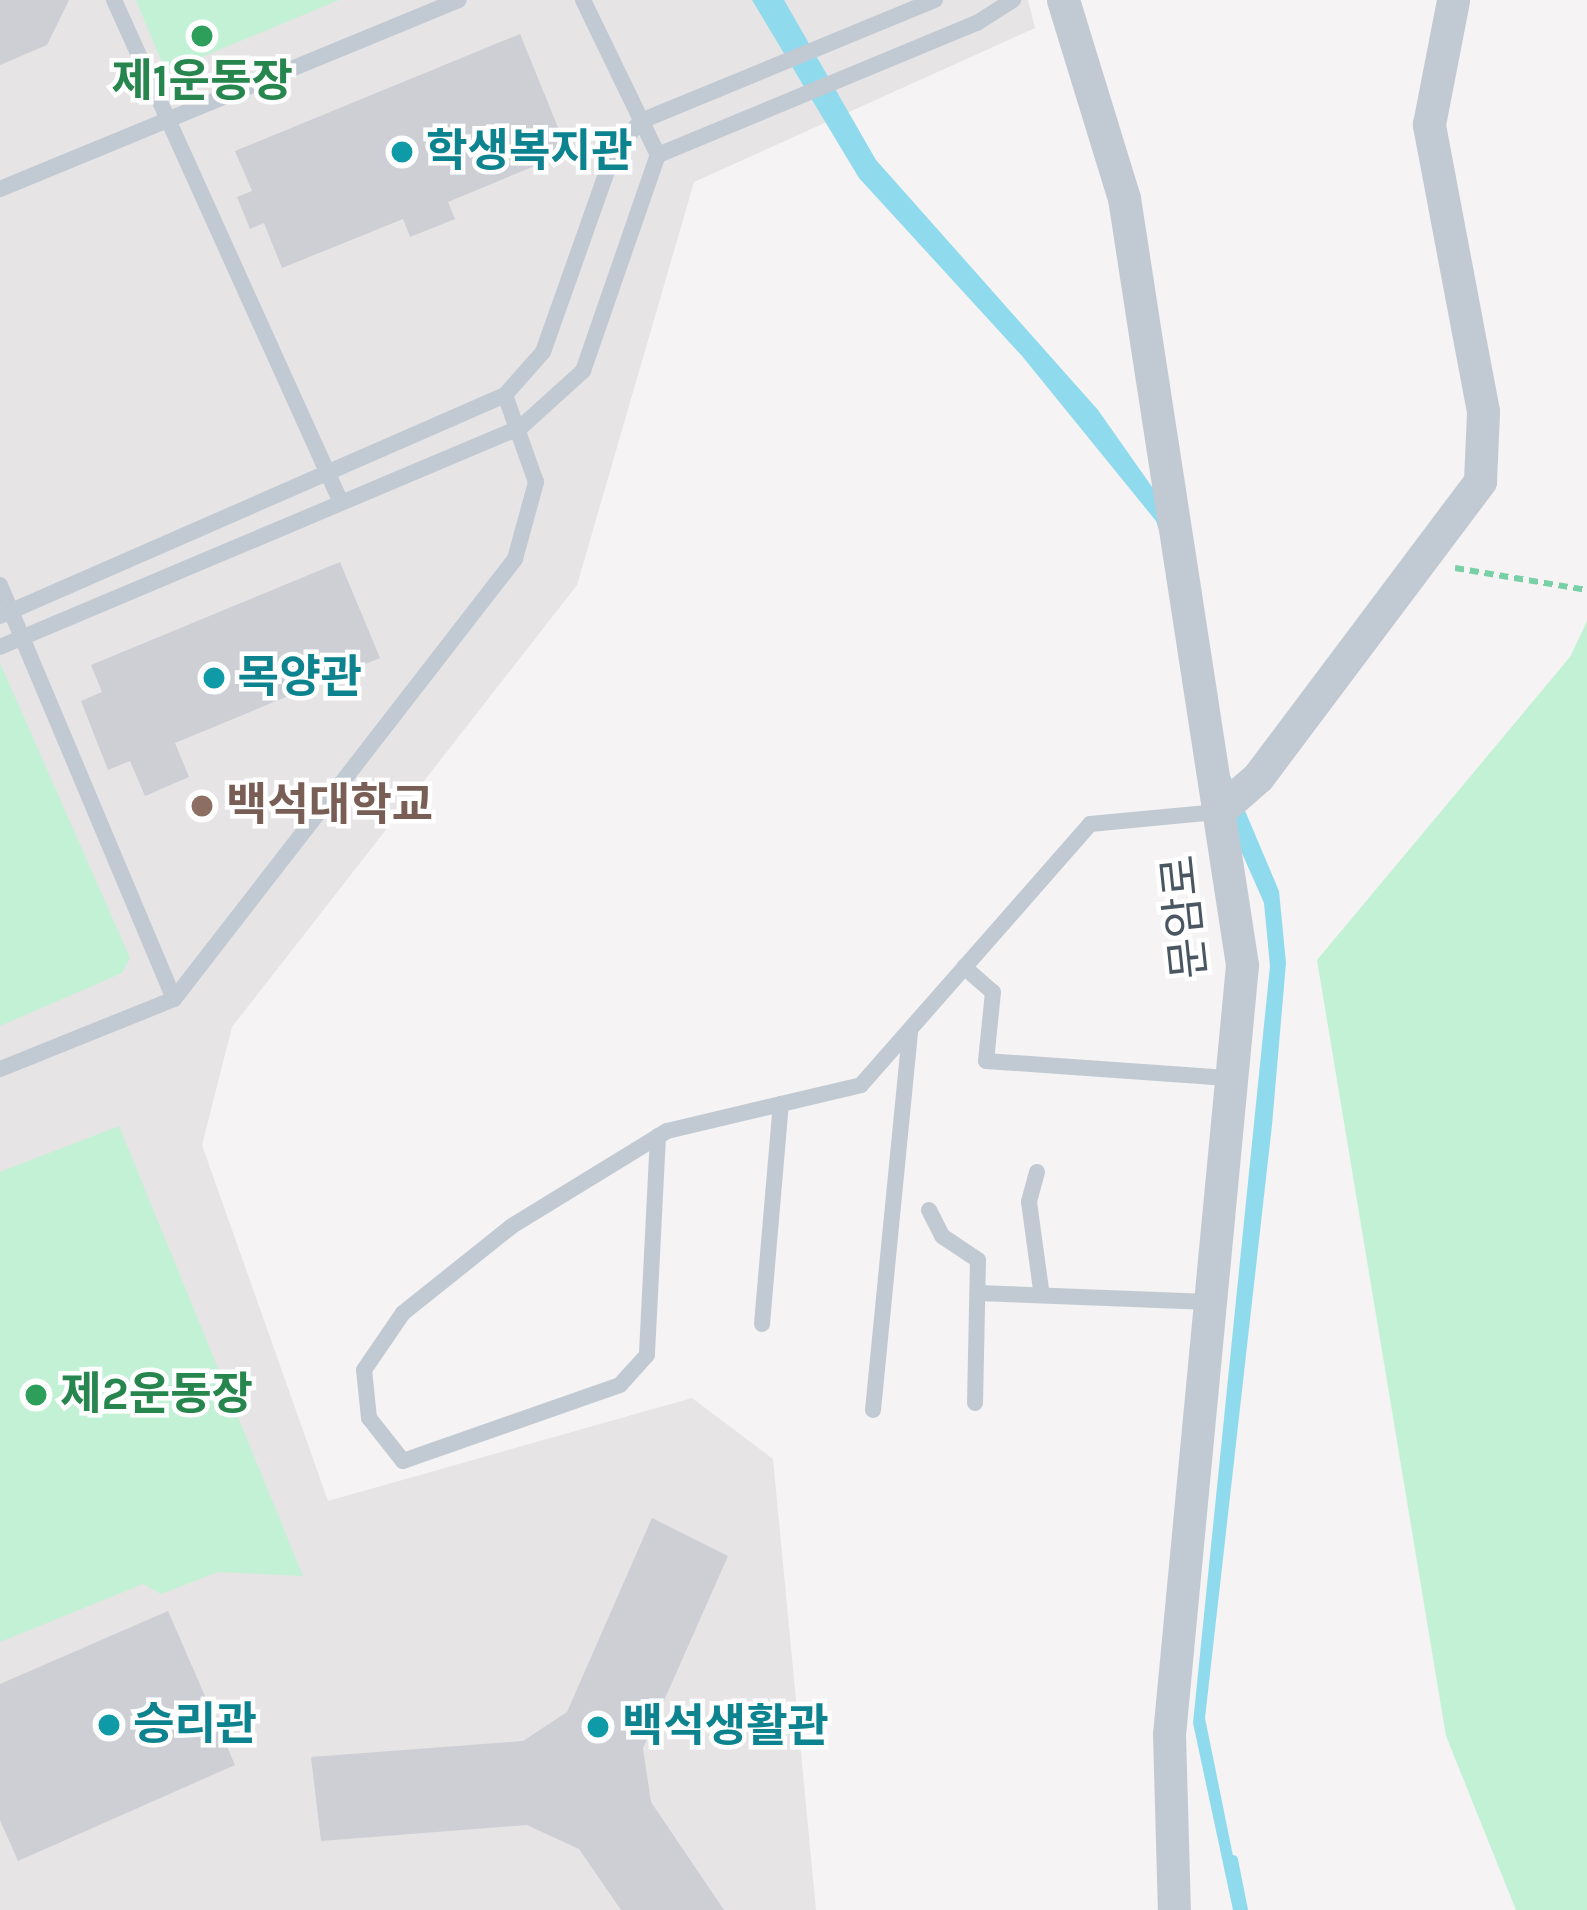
<!DOCTYPE html>
<meta charset="utf-8">
<style>
body{margin:0}
#map{position:relative;width:1587px;height:1910px;overflow:hidden;background:#f5f3f3;font-family:Karla,"Noto Sans KR",sans-serif}
div>[style]{position:absolute}
.education>*{inset:0;background:#e6e4e5}
.green>*{inset:0;background:#c3f1d5}
.water>*{inset:0;background:#90daee}
.stream>*{height:10px;margin:-5px;padding:0 5px;transform-origin:5px;border-radius:5px;background:#90daee}
.building>*{inset:0;background:#cdcfd5}
.path>*{height:6px;margin-top:-3px;transform-origin:0;background:repeating-linear-gradient(90deg,#7ad0a6 0 9px,transparent 0 15px)}
.lane>*{height:16px;margin:-8px;padding:0 8px;transform-origin:8px;border-radius:8px;background:#c1cad2}
.street>*{height:33px;margin:-16.5px;padding:0 16.5px;transform-origin:16.5px;border-radius:16.5px;background:#c1cad2}
.dots>*{width:33px;height:33px;translate:-50% -50%;box-sizing:border-box;border:6px solid #fff;border-radius:50%}
span{translate:-50% -50%;white-space:nowrap;text-align:center;line-height:1.15;-webkit-text-stroke:9px #fff;paint-order:stroke}
.leisure-label{font-size:45px;color:#27864d;font-weight:700}
.left{translate:0 -50%;text-align:left}
.culture-label{font-size:45px;color:#0d838f;font-weight:700}
.education-label{font-size:45px;color:#785e54;font-weight:700}
.street-label{font-size:45px;color:#4a5661}
</style>
<div id="map">
<div class="education">
<i style="clip-path:polygon(0 0,1028px 0,1035px 28px,694px 182px,577px 585px,232px 1027px,202px 1145px,328px 1501px,692px 1398px,773px 1459px,816px 1910px,0 1910px)"></i>
</div>
<div class="green">
<i style="clip-path:polygon(136px 0,339px 0,166px 72px)"></i>
<i style="clip-path:polygon(1587px 621px,1587px 1910px,1516px 1910px,1446px 1736px,1317px 960px,1570px 657px)"></i>
<i style="clip-path:polygon(0 663px,130px 958px,122px 973px,0 1026px)"></i>
<i style="clip-path:polygon(119px 1126px,303px 1576px,218px 1572px,161px 1594px,143px 1584px,0 1642px,0 1172px)"></i>
</div>
<div class="water">
<i style="clip-path:polygon(752px 0,784px 0,876px 160px,1098px 410px,1176px 521px,1221px 754px,1279px 891px,1286px 963px,1272px 1125px,1205px 1718px,1244px 1910px,1233px 1910px,1193px 1723px,1270px 966px,1264px 903px,1230px 826px,1183px 599px,1156px 521px,1022px 356px,859px 178px)"></i>
</div>
<div class="stream">
<i style="left:1233px;top:1860px;width:51px;rotate:78.7deg"></i>
</div>
<div class="building">
<i style="clip-path:polygon(0 0,69px 0,47px 45px,0 65px)"></i>
<i style="clip-path:polygon(520px 34px,568px 152px,448px 202px,455px 219px,410px 237px,403px 219px,282px 268px,264px 223px,250px 229px,237px 197px,252px 191px,235px 151px)"></i>
<i style="clip-path:polygon(340px 562px,380px 658px,175px 743px,189px 777px,145px 796px,130px 761px,108px 770px,81px 701px,102px 692px,91px 665px)"></i>
<i style="clip-path:polygon(652px 1518px,728px 1556px,643px 1748px,651px 1802px,724px 1910px,621px 1910px,579px 1849px,527px 1825px,321px 1841px,311px 1757px,523px 1741px,567px 1712px)"></i>
<i style="clip-path:polygon(168px 1611px,235px 1765px,18px 1861px,0 1820px,0 1684px)"></i>
</div>
<div class="path">
<i style="left:1455px;top:568px;width:134px;rotate:9.5deg"></i>
</div>
<div class="lane">
<i style="left:114px;top:0;width:546px;rotate:65.69deg"></i>
<i style="left:583px;top:0;width:172px;rotate:64.2deg"></i>
<i style="left:0;top:189px;width:496px;rotate:-22.4deg"></i>
<i style="left:0;top:585px;width:449px;rotate:67.2deg"></i>
<i style="left:0;top:616px;width:551px;rotate:-23.64deg"></i>
<i style="left:505px;top:395px;width:57px;rotate:-48.5deg"></i>
<i style="left:543px;top:352px;width:213px;rotate:-70.5deg"></i>
<i style="left:614px;top:151px;width:40px;rotate:-48deg"></i>
<i style="left:641px;top:121px;width:318px;rotate:-22.4deg"></i>
<i style="left:0;top:647px;width:566px;rotate:-22.89deg"></i>
<i style="left:521px;top:427px;width:84px;rotate:-42.1deg"></i>
<i style="left:583px;top:371px;width:229px;rotate:-70.9deg"></i>
<i style="left:658px;top:155px;width:345px;rotate:-22.5deg"></i>
<i style="left:977px;top:23px;width:43px;rotate:-32.6deg"></i>
<i style="left:964px;top:967px;width:38px;rotate:41deg"></i>
<i style="left:993px;top:992px;width:69px;rotate:95.8deg"></i>
<i style="left:986px;top:1061px;width:246px;rotate:4deg"></i>
<i style="left:0;top:1069px;width:188px;rotate:-21.9deg"></i>
<i style="left:174px;top:999px;width:557px;rotate:-52.22deg"></i>
<i style="left:515px;top:559px;width:80px;rotate:-74.7deg"></i>
<i style="left:536px;top:482px;width:92px;rotate:-109.6deg"></i>
<i style="left:658px;top:1136px;width:219px;rotate:92.9deg"></i>
<i style="left:647px;top:1355px;width:40px;rotate:132deg"></i>
<i style="left:620px;top:1385px;width:230px;rotate:160.7deg"></i>
<i style="left:403px;top:1461px;width:55px;rotate:-128.3deg"></i>
<i style="left:369px;top:1418px;width:48px;rotate:-95.9deg"></i>
<i style="left:364px;top:1370px;width:69px;rotate:-55.6deg"></i>
<i style="left:403px;top:1313px;width:139px;rotate:-38.6deg"></i>
<i style="left:512px;top:1226px;width:182px;rotate:-31.5deg"></i>
<i style="left:667px;top:1131px;width:199px;rotate:-13.3deg"></i>
<i style="left:861px;top:1085px;width:347px;rotate:-48.7deg"></i>
<i style="left:1090px;top:824px;width:129px;rotate:-5.4deg"></i>
<i style="left:1037px;top:1172px;width:31px;rotate:105deg"></i>
<i style="left:1029px;top:1202px;width:89px;rotate:82.2deg"></i>
<i style="left:929px;top:1210px;width:29px;rotate:63deg"></i>
<i style="left:942px;top:1236px;width:43px;rotate:33.7deg"></i>
<i style="left:978px;top:1260px;width:143px;rotate:91.2deg"></i>
<i style="left:978px;top:1293px;width:232px;rotate:2.2deg"></i>
<i style="left:762px;top:1324px;width:221px;rotate:-85.1deg"></i>
<i style="left:873px;top:1410px;width:380px;rotate:-84.4deg"></i>
</div>
<div class="street">
<i style="left:1063px;top:0;width:207px;rotate:72.9deg"></i>
<i style="left:1124px;top:198px;width:776px;rotate:81.25deg"></i>
<i style="left:1242px;top:965px;width:772px;rotate:95.42deg"></i>
<i style="left:1169px;top:1734px;width:176px;rotate:88.4deg"></i>
<i style="left:1218px;top:812px;width:53px;rotate:-41.2deg"></i>
<i style="left:1258px;top:777px;width:370px;rotate:-53.1deg"></i>
<i style="left:1480px;top:481px;width:70px;rotate:-87.5deg"></i>
<i style="left:1483px;top:411px;width:292px;rotate:-100.7deg"></i>
<i style="left:1429px;top:124px;width:126px;rotate:-79deg"></i>
</div>
<div class="dots">
<i style="left:202px;top:36px;background:#2e9e5b"></i>
<i style="left:402px;top:152px;background:#0f9aa8"></i>
<i style="left:214px;top:678px;background:#0f9aa8"></i>
<i style="left:202px;top:806px;background:#8d6e63"></i>
<i style="left:36px;top:1395px;background:#2e9e5b"></i>
<i style="left:109px;top:1725px;background:#0f9aa8"></i>
<i style="left:598px;top:1727px;background:#0f9aa8"></i>
</div>
<div class="leisure-label">
<span style="left:202px;top:82px">제1운동장</span>
<span class="left" style="left:60px;top:1395px">제2운동장</span>
</div>
<div class="culture-label">
<span class="left" style="left:426px;top:152px">학생복지관</span>
<span class="left" style="left:238px;top:678px">목양관</span>
<span class="left" style="left:133px;top:1725px">승리관</span>
<span class="left" style="left:622px;top:1727px">백석생활관</span>
</div>
<div class="education-label">
<span class="left" style="left:226px;top:806px">백석대학교</span>
</div>
<div class="street-label">
<span style="left:1185px;top:917px;rotate:-96deg">문암로</span>
</div>
</div>
